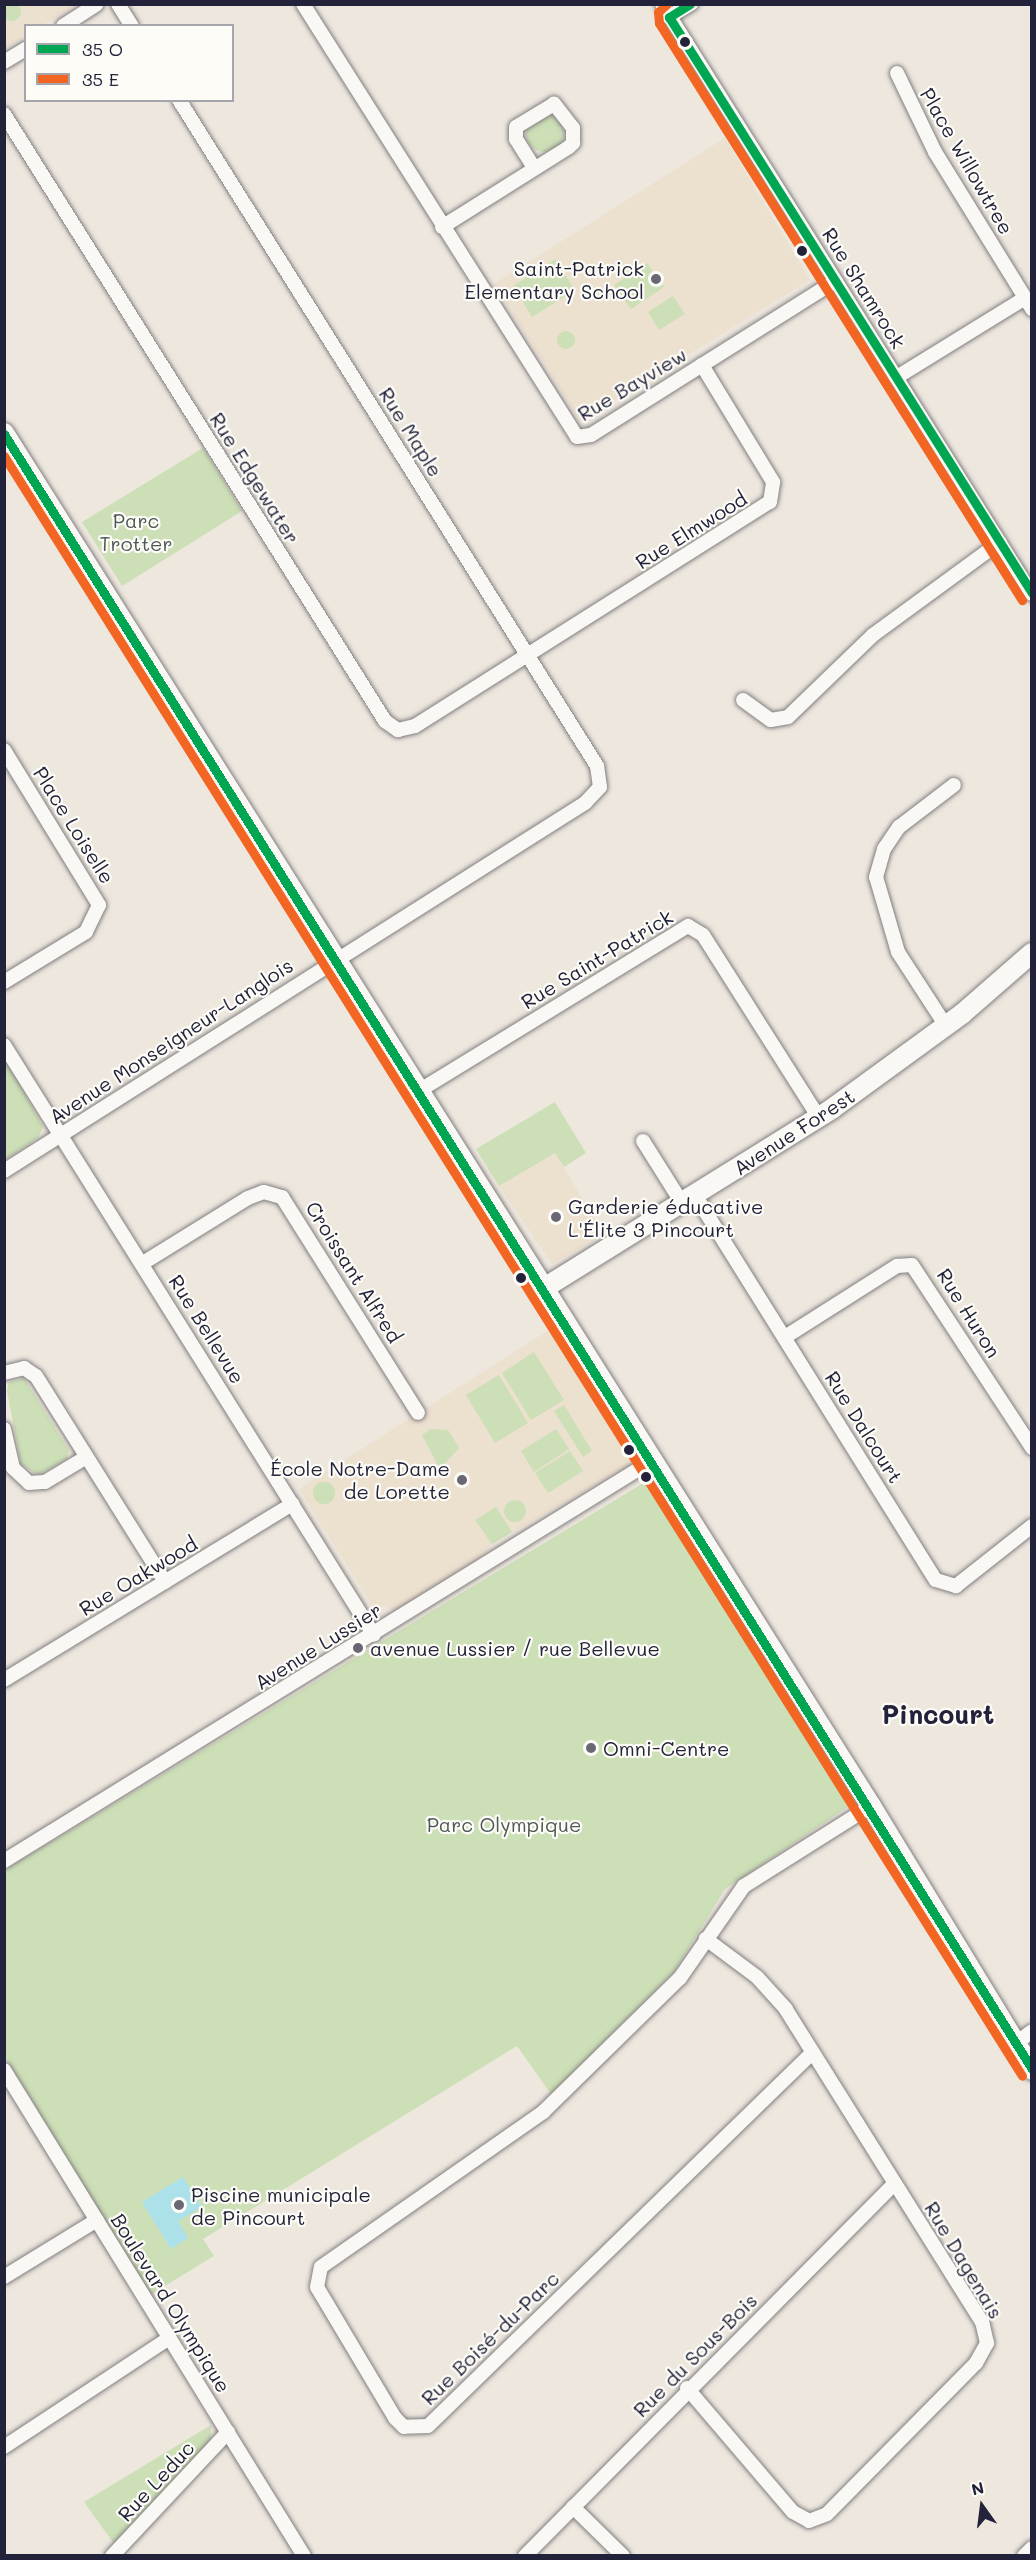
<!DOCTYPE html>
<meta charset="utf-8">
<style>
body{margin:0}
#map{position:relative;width:1036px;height:2560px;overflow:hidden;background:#ede7de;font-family:Mali,sans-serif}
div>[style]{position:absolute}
.built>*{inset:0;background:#ece0cf}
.green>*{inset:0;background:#ccdfb6}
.round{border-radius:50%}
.water>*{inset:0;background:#ace1ea}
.roads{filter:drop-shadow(0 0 2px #827f80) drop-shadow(0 0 2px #827f80)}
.street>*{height:14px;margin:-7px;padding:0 7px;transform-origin:7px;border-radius:7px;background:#f9f8f5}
.secondary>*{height:20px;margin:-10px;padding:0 10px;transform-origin:10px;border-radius:10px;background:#f9f8f5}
.bus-1>*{height:9px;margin:-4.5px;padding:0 4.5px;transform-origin:4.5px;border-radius:4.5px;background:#00a651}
.bus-2>*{height:9px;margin:-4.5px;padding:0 4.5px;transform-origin:4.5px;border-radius:4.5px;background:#f26522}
.dots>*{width:16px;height:16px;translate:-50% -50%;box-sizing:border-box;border:3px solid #fdfcf7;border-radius:50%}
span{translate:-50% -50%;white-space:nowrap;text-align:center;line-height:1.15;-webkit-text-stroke:4.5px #fdfcf7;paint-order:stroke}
.street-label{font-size:20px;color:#22223b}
.poi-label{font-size:20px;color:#22223b}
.right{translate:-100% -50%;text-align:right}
.left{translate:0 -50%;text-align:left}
.park-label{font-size:20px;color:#4d5956}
.district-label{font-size:26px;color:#22223b;font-weight:700}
.frame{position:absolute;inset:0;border:6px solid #22223b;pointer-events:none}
.legend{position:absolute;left:24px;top:24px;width:210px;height:78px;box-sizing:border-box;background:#fdfcf7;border:2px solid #a5a5ac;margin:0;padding:8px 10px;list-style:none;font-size:18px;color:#22223b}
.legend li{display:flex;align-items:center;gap:12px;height:30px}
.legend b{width:30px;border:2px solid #a5a5ac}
.north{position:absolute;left:952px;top:2476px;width:60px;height:60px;-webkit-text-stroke:4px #fdfcf7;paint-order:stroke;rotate:346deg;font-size:16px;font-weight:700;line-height:24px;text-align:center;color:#22223b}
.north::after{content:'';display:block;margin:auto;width:21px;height:27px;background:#22223b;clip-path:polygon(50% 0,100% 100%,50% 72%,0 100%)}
</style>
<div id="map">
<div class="built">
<i style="clip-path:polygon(5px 5px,76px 5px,43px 25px,26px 26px,25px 36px,5px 49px)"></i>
<i style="clip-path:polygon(725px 138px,810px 280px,580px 421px,494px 284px)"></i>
<i style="clip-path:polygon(555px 1153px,604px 1235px,552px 1264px,499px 1186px)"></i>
<i style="clip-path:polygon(549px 1330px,631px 1452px,630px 1465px,492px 1544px,468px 1570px,396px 1613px,387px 1606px,374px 1608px,299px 1489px)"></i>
</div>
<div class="green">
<i class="round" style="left:3px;top:3px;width:18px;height:18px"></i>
<i class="round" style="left:526px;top:114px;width:38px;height:38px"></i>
<i style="clip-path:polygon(555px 259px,575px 290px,532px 317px,513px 286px)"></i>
<i style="clip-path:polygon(647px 263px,664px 287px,631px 309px,614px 285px)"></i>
<i style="clip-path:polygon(673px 296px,685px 314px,659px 330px,648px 312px)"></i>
<i class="round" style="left:557px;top:331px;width:18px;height:18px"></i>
<i style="clip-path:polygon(203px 448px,242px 511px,122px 586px,82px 522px)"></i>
<i style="clip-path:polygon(4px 1056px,43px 1127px,38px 1138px,5px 1160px)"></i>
<i style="clip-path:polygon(555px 1102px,586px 1153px,564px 1167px,555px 1153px,499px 1186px,476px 1149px)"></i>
<i style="clip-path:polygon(534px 1352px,564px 1400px,531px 1420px,502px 1373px)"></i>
<i style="clip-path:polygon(499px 1375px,528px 1423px,495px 1443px,466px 1395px)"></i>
<i style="clip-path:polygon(24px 1378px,69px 1450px,67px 1459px,38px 1475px,21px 1464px,7px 1391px,9px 1382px)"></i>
<i style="clip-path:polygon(564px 1405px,592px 1451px,583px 1457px,554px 1411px)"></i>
<i style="clip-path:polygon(431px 1429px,448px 1430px,459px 1448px,440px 1469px,422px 1435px)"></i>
<i style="clip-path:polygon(556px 1429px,569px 1449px,534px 1472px,521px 1451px)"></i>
<i style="clip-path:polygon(570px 1451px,583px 1471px,548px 1493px,535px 1473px)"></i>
<i style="clip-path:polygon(650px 1479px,849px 1789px,849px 1806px,725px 1889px,674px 1972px,551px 2094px,517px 2046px,203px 2239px,214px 2256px,150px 2295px,5px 2057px,5px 1870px)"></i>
<i class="round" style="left:313px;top:1482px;width:22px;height:22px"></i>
<i class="round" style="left:504px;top:1500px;width:22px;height:22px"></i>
<i style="clip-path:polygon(496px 1507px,512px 1532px,492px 1544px,475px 1520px)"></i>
<i style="clip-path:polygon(211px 2425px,211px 2439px,115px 2545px,84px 2502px)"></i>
</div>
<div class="water">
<i style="clip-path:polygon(183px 2177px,202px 2207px,178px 2221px,188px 2238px,171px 2249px,142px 2202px)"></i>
</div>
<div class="roads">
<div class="street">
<i style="left:118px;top:4px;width:26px;rotate:58deg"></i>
<i style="left:303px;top:4px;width:512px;rotate:57.67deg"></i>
<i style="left:577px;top:437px;width:14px;rotate:-8deg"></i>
<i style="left:591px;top:435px;width:289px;rotate:-32.2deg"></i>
<i style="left:662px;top:4px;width:696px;rotate:57.91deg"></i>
<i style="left:669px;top:17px;width:26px;rotate:-31deg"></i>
<i style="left:63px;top:26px;width:40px;rotate:-32.9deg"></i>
<i style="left:4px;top:62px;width:26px;rotate:-31deg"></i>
<i style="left:897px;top:73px;width:88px;rotate:64.3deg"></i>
<i style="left:935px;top:152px;width:185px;rotate:58.3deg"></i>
<i style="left:4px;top:114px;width:717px;rotate:57.88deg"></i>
<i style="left:385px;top:721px;width:16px;rotate:35deg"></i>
<i style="left:398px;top:730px;width:17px;rotate:-13deg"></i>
<i style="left:415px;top:726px;width:420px;rotate:-32.3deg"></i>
<i style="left:770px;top:502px;width:20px;rotate:-81deg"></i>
<i style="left:773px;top:482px;width:137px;rotate:-121.3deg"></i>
<i style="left:442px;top:227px;width:150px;rotate:-32.2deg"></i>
<i style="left:569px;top:147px;width:6px;rotate:-45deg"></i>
<i style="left:573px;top:143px;width:15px;rotate:-90deg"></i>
<i style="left:573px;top:128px;width:31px;rotate:-128deg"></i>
<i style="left:554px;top:104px;width:44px;rotate:148.8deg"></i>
<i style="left:516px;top:127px;width:12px;rotate:90deg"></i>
<i style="left:516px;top:139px;width:34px;rotate:58deg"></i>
<i style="left:897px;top:377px;width:150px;rotate:-31.7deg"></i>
<i style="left:743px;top:700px;width:34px;rotate:36deg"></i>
<i style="left:771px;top:720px;width:17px;rotate:-10deg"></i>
<i style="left:788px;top:717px;width:118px;rotate:-44deg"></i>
<i style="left:873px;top:635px;width:157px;rotate:-36.2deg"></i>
<i style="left:4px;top:750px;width:182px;rotate:58.5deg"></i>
<i style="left:99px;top:905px;width:30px;rotate:116deg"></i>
<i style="left:86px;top:932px;width:96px;rotate:148.6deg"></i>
<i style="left:946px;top:1026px;width:88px;rotate:-123deg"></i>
<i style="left:898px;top:952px;width:78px;rotate:-106.3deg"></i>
<i style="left:876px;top:877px;width:29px;rotate:-74deg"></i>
<i style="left:884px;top:849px;width:27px;rotate:-56deg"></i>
<i style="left:899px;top:827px;width:69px;rotate:-37.4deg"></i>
<i style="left:4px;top:1045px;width:696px;rotate:57.91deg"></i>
<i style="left:417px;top:1092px;width:318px;rotate:-31.5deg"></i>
<i style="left:688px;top:926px;width:17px;rotate:31deg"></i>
<i style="left:703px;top:935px;width:217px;rotate:57.6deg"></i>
<i style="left:643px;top:1141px;width:73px;rotate:57.8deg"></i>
<i style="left:4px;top:1171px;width:688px;rotate:-32.35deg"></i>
<i style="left:585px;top:803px;width:22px;rotate:-47deg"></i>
<i style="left:600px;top:787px;width:21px;rotate:-98deg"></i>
<i style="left:597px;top:766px;width:786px;rotate:-122.11deg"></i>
<i style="left:695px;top:1195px;width:454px;rotate:58deg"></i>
<i style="left:936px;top:1580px;width:21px;rotate:17deg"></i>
<i style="left:956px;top:1586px;width:97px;rotate:-38.3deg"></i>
<i style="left:143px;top:1263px;width:123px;rotate:-31.8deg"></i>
<i style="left:248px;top:1198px;width:17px;rotate:-21deg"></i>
<i style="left:264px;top:1192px;width:19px;rotate:16deg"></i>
<i style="left:282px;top:1197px;width:255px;rotate:57.8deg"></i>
<i style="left:785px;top:1337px;width:133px;rotate:-32.4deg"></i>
<i style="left:897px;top:1266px;width:15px;rotate:-4deg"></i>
<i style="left:912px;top:1265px;width:219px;rotate:56.7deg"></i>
<i style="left:4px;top:1373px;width:21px;rotate:-14deg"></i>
<i style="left:24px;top:1368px;width:14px;rotate:34deg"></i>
<i style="left:36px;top:1376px;width:243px;rotate:57.9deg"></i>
<i style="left:4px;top:1429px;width:40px;rotate:77deg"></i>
<i style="left:13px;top:1468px;width:22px;rotate:43deg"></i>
<i style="left:29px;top:1483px;width:16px;rotate:-4deg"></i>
<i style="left:45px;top:1482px;width:47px;rotate:-31deg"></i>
<i style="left:4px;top:1680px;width:338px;rotate:-31.4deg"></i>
<i style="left:4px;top:1861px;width:759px;rotate:-31.7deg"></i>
<i style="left:1015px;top:2044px;width:21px;rotate:-37deg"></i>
<i style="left:812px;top:2053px;width:535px;rotate:135.83deg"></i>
<i style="left:428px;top:2426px;width:24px;rotate:178deg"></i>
<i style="left:404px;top:2427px;width:13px;rotate:-135deg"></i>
<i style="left:395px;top:2418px;width:152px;rotate:-120.8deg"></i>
<i style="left:317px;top:2287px;width:20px;rotate:-79deg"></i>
<i style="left:321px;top:2267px;width:271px;rotate:-34.9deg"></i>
<i style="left:543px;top:2112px;width:192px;rotate:-44.4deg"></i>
<i style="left:680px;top:1978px;width:112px;rotate:-55.2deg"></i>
<i style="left:744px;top:1886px;width:150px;rotate:-32.2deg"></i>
<i style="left:4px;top:2070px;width:571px;rotate:58.31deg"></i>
<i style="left:4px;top:2277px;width:109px;rotate:-31.5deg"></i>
<i style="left:687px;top:2388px;width:163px;rotate:49.5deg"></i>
<i style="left:793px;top:2512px;width:18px;rotate:29deg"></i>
<i style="left:809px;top:2521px;width:19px;rotate:-21deg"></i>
<i style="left:827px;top:2514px;width:212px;rotate:-45.4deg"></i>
<i style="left:976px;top:2363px;width:23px;rotate:-61deg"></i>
<i style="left:987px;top:2343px;width:22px;rotate:-103deg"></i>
<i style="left:982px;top:2322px;width:369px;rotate:-122.1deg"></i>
<i style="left:786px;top:2009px;width:43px;rotate:-132.2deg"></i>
<i style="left:757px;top:1977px;width:64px;rotate:-143.3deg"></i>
<i style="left:4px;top:2447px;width:198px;rotate:-33.4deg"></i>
<i style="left:573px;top:2507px;width:70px;rotate:44.4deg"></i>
<i style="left:112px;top:2556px;width:170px;rotate:-46.9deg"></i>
<i style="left:525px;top:2556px;width:524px;rotate:-45.23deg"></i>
<i style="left:1024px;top:2556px;width:11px;rotate:-45deg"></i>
</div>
<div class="secondary">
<i style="left:4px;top:433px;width:1624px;rotate:57.73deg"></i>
<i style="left:871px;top:1806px;width:309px;rotate:58.6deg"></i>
<i style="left:541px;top:1290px;width:344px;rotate:-31.9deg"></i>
<i style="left:833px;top:1108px;width:160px;rotate:-36.1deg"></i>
<i style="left:962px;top:1014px;width:93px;rotate:-41.1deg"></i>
</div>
</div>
<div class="bus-1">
<i style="left:690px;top:4px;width:25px;rotate:148deg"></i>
<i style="left:669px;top:17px;width:681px;rotate:57.78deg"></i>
<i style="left:4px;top:434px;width:1931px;rotate:57.84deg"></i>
</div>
<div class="bus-2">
<i style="left:667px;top:4px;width:12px;rotate:138deg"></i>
<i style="left:658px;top:12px;width:11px;rotate:85deg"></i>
<i style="left:659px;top:23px;width:682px;rotate:57.83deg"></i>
<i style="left:4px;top:456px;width:1913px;rotate:57.85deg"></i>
</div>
<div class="dots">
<i style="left:685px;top:42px;background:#22223b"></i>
<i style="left:802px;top:251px;background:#22223b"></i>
<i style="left:656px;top:279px;background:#696774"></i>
<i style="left:556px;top:1217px;background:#696774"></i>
<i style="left:521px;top:1278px;background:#22223b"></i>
<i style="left:629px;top:1450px;background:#22223b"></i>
<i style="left:646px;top:1477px;background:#22223b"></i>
<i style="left:462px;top:1480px;background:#696774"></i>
<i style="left:358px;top:1648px;background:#696774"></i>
<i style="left:591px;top:1748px;background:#696774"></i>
<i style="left:179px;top:2205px;background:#696774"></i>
</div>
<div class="street-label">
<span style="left:967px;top:161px;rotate:60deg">Place Willowtree</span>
<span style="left:864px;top:288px;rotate:58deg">Rue Shamrock</span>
<span style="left:632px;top:384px;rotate:-31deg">Rue Bayview</span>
<span style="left:411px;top:432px;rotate:58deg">Rue Maple</span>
<span style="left:255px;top:478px;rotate:58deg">Rue Edgewater</span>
<span style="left:691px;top:530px;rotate:-32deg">Rue Elmwood</span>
<span style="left:74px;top:825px;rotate:58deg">Place Loiselle</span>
<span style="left:597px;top:959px;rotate:-31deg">Rue Saint-Patrick</span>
<span style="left:171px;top:1041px;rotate:-33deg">Avenue Monseigneur-Langlois</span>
<span style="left:794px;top:1132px;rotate:-33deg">Avenue Forest</span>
<span style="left:354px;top:1272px;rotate:58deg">Croissant Alfred</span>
<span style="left:969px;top:1313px;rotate:58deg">Rue Huron</span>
<span style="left:207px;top:1329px;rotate:58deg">Rue Bellevue</span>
<span style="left:864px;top:1427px;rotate:58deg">Rue Dalcourt</span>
<span style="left:138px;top:1576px;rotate:-31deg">Rue Oakwood</span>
<span style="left:318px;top:1646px;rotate:-32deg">Avenue Lussier</span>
<span style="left:964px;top:2260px;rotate:59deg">Rue Dagenais</span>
<span style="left:171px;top:2303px;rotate:58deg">Boulevard Olympique</span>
<span style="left:490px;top:2338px;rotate:-44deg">Rue Boisé-du-Parc</span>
<span style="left:695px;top:2355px;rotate:-45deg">Rue du Sous-Bois</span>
<span style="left:156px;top:2481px;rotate:-47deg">Rue Leduc</span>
</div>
<div class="poi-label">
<span class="right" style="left:644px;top:280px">Saint-Patrick<br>Elementary School</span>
<span class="left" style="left:568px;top:1218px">Garderie éducative<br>L'Élite 3 Pincourt</span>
<span class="right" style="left:450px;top:1480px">École Notre-Dame<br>de Lorette</span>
<span class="left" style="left:370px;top:1648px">avenue Lussier / rue Bellevue</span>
<span class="left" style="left:603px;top:1748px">Omni-Centre</span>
<span class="left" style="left:191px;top:2206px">Piscine municipale<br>de Pincourt</span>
</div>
<div class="park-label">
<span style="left:136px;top:532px">Parc<br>Trotter</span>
<span style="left:504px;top:1824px">Parc Olympique</span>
</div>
<div class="district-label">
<span style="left:938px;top:1715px">Pincourt</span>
</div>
<div class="frame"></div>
<ul class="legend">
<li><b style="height:8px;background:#00a651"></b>35 O</li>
<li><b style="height:8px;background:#f26522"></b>35 E</li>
</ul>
<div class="north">N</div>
</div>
